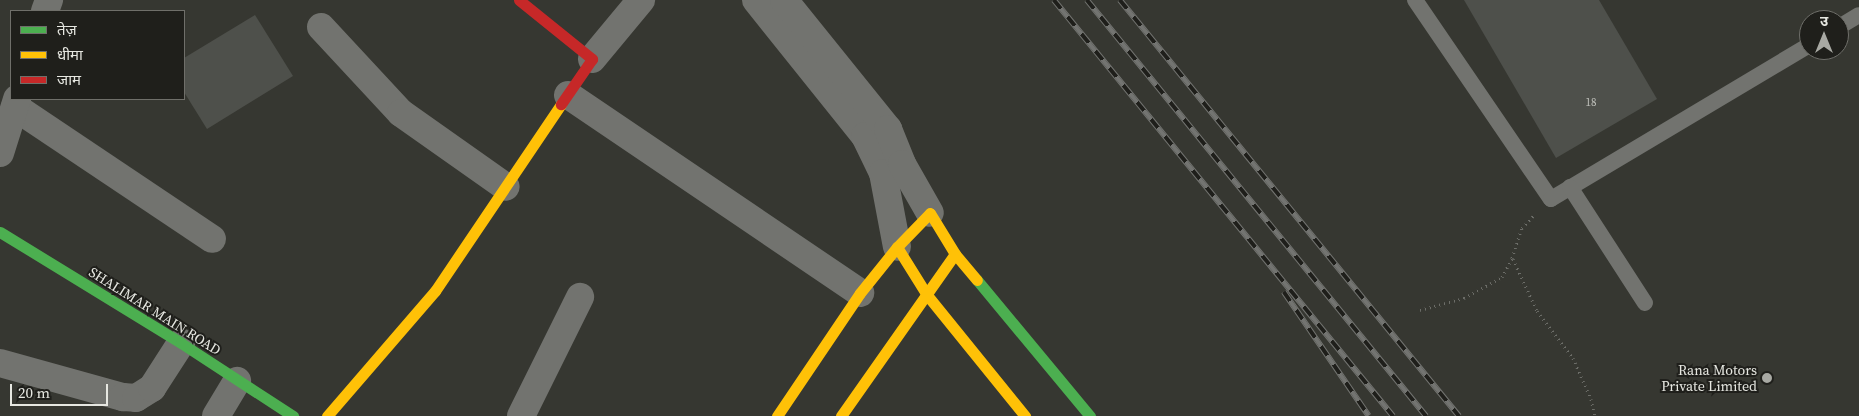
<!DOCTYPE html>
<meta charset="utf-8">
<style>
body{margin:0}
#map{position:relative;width:1859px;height:416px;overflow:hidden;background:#363731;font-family:"Source Serif 4","Noto Sans Devanagari",serif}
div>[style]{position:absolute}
.building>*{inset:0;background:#4e504b}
.path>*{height:3px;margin-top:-1.5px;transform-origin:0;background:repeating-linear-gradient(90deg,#6c6d68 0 1px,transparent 0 5px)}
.lane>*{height:16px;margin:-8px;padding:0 8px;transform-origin:8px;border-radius:8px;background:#72736f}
.street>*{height:28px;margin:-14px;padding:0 14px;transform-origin:14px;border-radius:14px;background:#72736f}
.fast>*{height:11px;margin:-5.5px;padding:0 5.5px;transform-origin:5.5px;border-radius:5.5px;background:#4caf50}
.slow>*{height:11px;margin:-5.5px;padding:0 5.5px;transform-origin:5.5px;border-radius:5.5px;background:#ffc107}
.jam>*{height:11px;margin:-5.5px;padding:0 5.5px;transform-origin:5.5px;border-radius:5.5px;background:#c62828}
.rail>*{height:5.5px;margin-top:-2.75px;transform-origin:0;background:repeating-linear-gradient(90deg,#1f1f1b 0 11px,#737471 0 22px);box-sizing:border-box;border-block:1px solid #737471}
.dots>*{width:14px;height:14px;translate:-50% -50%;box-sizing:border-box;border:2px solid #1f1f1b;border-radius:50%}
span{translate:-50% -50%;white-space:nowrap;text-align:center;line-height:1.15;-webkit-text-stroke:4px #1f1f1b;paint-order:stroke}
.number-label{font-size:11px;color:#c0c1bc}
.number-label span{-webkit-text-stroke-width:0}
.street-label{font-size:14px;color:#e6e7e1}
.poi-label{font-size:14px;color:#e6e7e1}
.right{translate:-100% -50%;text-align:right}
.legend{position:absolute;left:10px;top:10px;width:175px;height:90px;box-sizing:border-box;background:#1f1f1b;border:1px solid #6f6f6a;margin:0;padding:6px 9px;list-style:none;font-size:15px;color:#e6e7e1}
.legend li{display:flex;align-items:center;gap:10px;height:25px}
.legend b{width:25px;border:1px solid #6f6f6a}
.north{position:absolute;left:1799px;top:10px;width:50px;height:50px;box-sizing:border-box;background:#1f1f1b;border:1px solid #6f6f6a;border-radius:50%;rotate:0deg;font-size:14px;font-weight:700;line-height:20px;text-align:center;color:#e6e7e1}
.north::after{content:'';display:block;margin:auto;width:18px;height:22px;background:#a8a9a3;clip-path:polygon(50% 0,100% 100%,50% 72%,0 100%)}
.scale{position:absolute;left:10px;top:384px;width:98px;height:22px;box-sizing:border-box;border:2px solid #e6e7e1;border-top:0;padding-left:6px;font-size:15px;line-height:18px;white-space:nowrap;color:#e6e7e1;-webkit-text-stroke:4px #1f1f1b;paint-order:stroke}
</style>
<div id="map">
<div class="building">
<i style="clip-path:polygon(1464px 0,1599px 0,1657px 99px,1556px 158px)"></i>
<i style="clip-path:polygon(255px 15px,293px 76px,207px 129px,184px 92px,184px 58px)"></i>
</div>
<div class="path">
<i style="left:1513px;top:259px;width:57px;rotate:65.2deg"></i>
<i style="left:1537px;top:311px;width:59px;rotate:52.5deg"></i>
<i style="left:1573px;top:358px;width:45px;rotate:66.3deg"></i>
<i style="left:1591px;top:399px;width:17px;rotate:77deg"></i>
<i style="left:1420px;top:310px;width:46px;rotate:-15.3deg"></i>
<i style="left:1464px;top:298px;width:43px;rotate:-28.9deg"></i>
<i style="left:1502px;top:277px;width:21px;rotate:-62deg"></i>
<i style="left:1512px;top:258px;width:32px;rotate:-72deg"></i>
<i style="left:1522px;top:228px;width:18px;rotate:-47deg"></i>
</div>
<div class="lane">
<i style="left:1415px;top:0;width:241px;rotate:55.7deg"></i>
<i style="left:1551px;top:199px;width:300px;rotate:-30.8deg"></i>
<i style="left:1839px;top:27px;width:23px;rotate:-31deg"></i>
<i style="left:1570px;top:187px;width:138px;rotate:57.1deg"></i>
</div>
<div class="street">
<i style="left:756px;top:0;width:174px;rotate:51.3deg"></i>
<i style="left:865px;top:136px;width:41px;rotate:64.1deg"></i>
<i style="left:883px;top:173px;width:75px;rotate:79.3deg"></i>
<i style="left:784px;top:0;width:166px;rotate:51.1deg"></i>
<i style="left:888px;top:129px;width:38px;rotate:68deg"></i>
<i style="left:902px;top:164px;width:56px;rotate:60.3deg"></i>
<i style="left:45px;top:11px;width:12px;rotate:-70deg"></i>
<i style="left:321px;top:27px;width:117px;rotate:47.1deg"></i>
<i style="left:401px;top:113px;width:128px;rotate:35.2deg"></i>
<i style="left:592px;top:59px;width:77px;rotate:-50.3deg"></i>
<i style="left:568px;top:95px;width:353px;rotate:34.1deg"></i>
<i style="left:15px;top:107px;width:237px;rotate:33.8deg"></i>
<i style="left:0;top:153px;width:57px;rotate:-72.5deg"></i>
<i style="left:0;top:363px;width:128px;rotate:15.5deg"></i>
<i style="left:123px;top:397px;width:13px;rotate:4deg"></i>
<i style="left:136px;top:398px;width:19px;rotate:-32deg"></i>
<i style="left:152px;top:388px;width:54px;rotate:-57.2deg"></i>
<i style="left:216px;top:416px;width:41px;rotate:-59deg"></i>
<i style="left:521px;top:416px;width:133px;rotate:-63.6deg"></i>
</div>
<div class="fast">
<i style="left:0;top:232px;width:212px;rotate:31.5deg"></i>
<i style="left:181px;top:343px;width:134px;rotate:33.1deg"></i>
<i style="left:977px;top:280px;width:177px;rotate:50.3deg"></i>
</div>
<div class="slow">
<i style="left:897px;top:247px;width:57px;rotate:58deg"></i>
<i style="left:927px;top:295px;width:156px;rotate:51deg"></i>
<i style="left:327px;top:416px;width:165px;rotate:-49.2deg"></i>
<i style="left:435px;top:291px;width:225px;rotate:-56deg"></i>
<i style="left:777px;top:416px;width:148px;rotate:-56deg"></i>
<i style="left:860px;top:293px;width:59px;rotate:-51.2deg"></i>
<i style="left:897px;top:247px;width:47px;rotate:-45.9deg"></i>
<i style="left:930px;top:213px;width:48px;rotate:58.6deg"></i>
<i style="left:955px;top:254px;width:34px;rotate:50deg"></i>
<i style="left:841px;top:416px;width:198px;rotate:-54.9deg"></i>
</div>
<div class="jam">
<i style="left:519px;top:0;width:94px;rotate:38.9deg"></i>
<i style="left:592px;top:59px;width:55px;rotate:124.6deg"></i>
</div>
<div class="rail">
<i style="left:1054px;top:0;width:537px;rotate:50.82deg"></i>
<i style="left:1087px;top:0;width:537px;rotate:50.82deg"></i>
<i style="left:1120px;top:0;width:537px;rotate:50.82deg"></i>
<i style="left:1284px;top:292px;width:150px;rotate:55.6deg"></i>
</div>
<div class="dots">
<i style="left:1767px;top:378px;background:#a8a9a3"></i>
</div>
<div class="number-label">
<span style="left:1591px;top:103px">18</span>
</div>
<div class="street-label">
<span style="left:155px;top:311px;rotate:32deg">SHALIMAR MAIN ROAD</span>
</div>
<div class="poi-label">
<span class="right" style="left:1757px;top:378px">Rana Motors<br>Private Limited</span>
</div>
<ul class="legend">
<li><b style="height:6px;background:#4caf50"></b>तेज़</li>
<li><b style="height:6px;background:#ffc107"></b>धीमा</li>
<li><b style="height:6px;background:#c62828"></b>जाम</li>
</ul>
<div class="north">उ</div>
<div class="scale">20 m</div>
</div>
